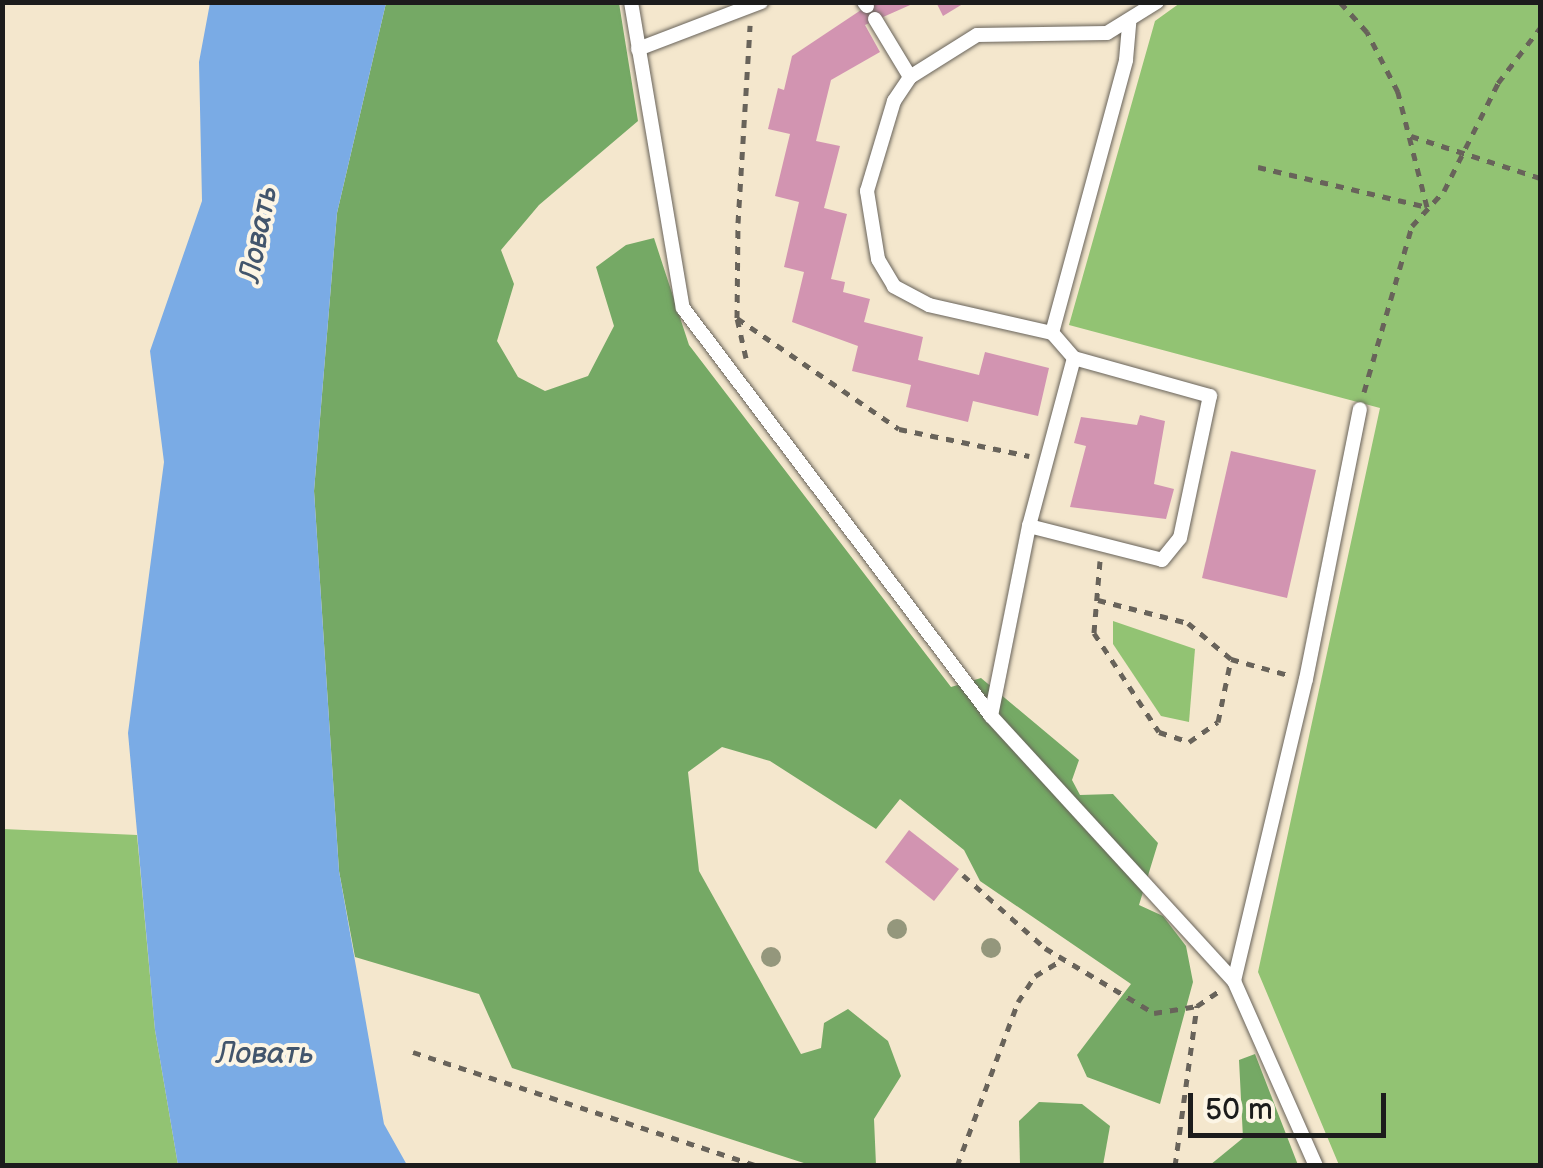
<!DOCTYPE html>
<meta charset="utf-8">
<style>
body{margin:0}
#map{position:relative;width:1543px;height:1168px;overflow:hidden;background:#f4e7cd;font-family:"Balsamiq Sans",sans-serif}
div>[style]{position:absolute}
.green>*{inset:0;background:#92c373}
.forest>*{inset:0;background:#75a965}
.water>*{inset:0;background:#7aabe5}
.building>*{inset:0;background:#d294b1}
.path>*{height:5px;margin-top:-2.5px;transform-origin:0;background:repeating-linear-gradient(90deg,#68635a 0 8px,transparent 0 16px)}
.roads{filter:drop-shadow(0 0 2px #68635a) drop-shadow(0 0 2px #68635a)}
.service>*{height:14px;margin:-7px;padding:0 7px;transform-origin:7px;border-radius:7px;background:#fff}
.trees>*{width:20px;height:20px;margin:-10px;border-radius:50%;background:#94977c}
span{translate:-50% -50%;white-space:nowrap;text-align:center;line-height:1.15;-webkit-text-stroke:8px #fcf5e5;paint-order:stroke}
.water-label{font-size:30px;color:#42556c;font-style:italic}
.frame{position:absolute;inset:0;border:5px solid #1c1c1c;pointer-events:none}
.scale{position:absolute;left:1188px;top:1093px;width:198px;height:45px;box-sizing:border-box;border:5px solid #1c1c1c;border-top:0;padding-left:12px;font-size:30px;line-height:35px;white-space:nowrap;color:#1c1c1c;-webkit-text-stroke:8px #fcf5e5;paint-order:stroke}
</style>
<div id="map">
<div class="green">
<i style="clip-path:polygon(1180px 3px,1540px 3px,1540px 1165px,1339px 1165px,1258px 972px,1380px 408px,1069px 325px,1155px 21px)"></i>
<i style="clip-path:polygon(1113px 621px,1195px 649px,1189px 722px,1161px 716px,1113px 644px)"></i>
<i style="clip-path:polygon(3px 829px,137px 835px,155px 1030px,178px 1165px,3px 1166px)"></i>
</div>
<div class="forest">
<i style="clip-path:polygon(386px 3px,619px 3px,638px 121px,539px 205px,501px 250px,514px 284px,497px 341px,518px 377px,545px 391px,588px 376px,614px 326px,596px 267px,626px 245px,654px 238px,689px 345px,951px 687px,981px 678px,1079px 760px,1072px 780px,1080px 795px,1113px 794px,1158px 843px,1139px 905px,1163px 916px,1186px 946px,1193px 982px,1160px 1104px,1087px 1077px,1077px 1055px,1131px 984px,980px 881px,964px 850px,900px 799px,876px 829px,770px 761px,722px 747px,688px 772px,699px 871px,801px 1054px,821px 1048px,824px 1023px,848px 1009px,888px 1041px,901px 1076px,874px 1119px,876px 1165px,810px 1165px,512px 1068px,479px 994px,355px 957px,339px 871px,314px 491px,337px 213px)"></i>
<i style="clip-path:polygon(1255px 1054px,1298px 1165px,1210px 1165px,1243px 1138px,1239px 1060px)"></i>
<i style="clip-path:polygon(1039px 1102px,1082px 1104px,1110px 1126px,1103px 1165px,1020px 1165px,1019px 1121px)"></i>
</div>
<div class="water">
<i style="clip-path:polygon(210px 3px,386px 3px,337px 213px,314px 491px,339px 871px,384px 1124px,407px 1165px,178px 1165px,155px 1030px,128px 733px,164px 462px,150px 351px,202px 201px,199px 62px)"></i>
</div>
<div class="building">
<i style="clip-path:polygon(873px 2px,917px 2px,865px 25px,880px 52px,831px 80px,816px 141px,840px 146px,824px 208px,847px 214px,831px 279px,845px 282px,843px 292px,870px 299px,864px 322px,923px 337px,918px 360px,979px 375px,985px 352px,1049px 368px,1038px 416px,973px 401px,968px 422px,906px 407px,911px 385px,852px 371px,858px 346px,792px 322px,804px 272px,784px 267px,799px 202px,775px 196px,790px 134px,768px 129px,778px 88px,784px 90px,792px 56px)"></i>
<i style="clip-path:polygon(936px 2px,966px 2px,943px 16px)"></i>
<i style="clip-path:polygon(1140px 415px,1165px 421px,1154px 484px,1174px 489px,1166px 519px,1070px 507px,1086px 446px,1074px 443px,1081px 417px,1137px 425px)"></i>
<i style="clip-path:polygon(1231px 451px,1316px 470px,1287px 598px,1202px 578px)"></i>
<i style="clip-path:polygon(909px 830px,959px 869px,934px 901px,885px 862px)"></i>
</div>
<div class="path">
<i style="left:1411px;top:136px;width:136px;rotate:18deg"></i>
<i style="left:1258px;top:167px;width:174px;rotate:13.3deg"></i>
<i style="left:1427px;top:207px;width:119px;rotate:-104.2deg"></i>
<i style="left:1398px;top:92px;width:68px;rotate:-117.3deg"></i>
<i style="left:1367px;top:32px;width:40px;rotate:-132deg"></i>
<i style="left:737px;top:318px;width:196px;rotate:34.4deg"></i>
<i style="left:899px;top:429px;width:133px;rotate:11.7deg"></i>
<i style="left:746px;top:358px;width:41px;rotate:-102.7deg"></i>
<i style="left:737px;top:318px;width:95px;rotate:-89.4deg"></i>
<i style="left:738px;top:223px;width:198px;rotate:-86.5deg"></i>
<i style="left:1364px;top:392px;width:173px;rotate:-73.9deg"></i>
<i style="left:1412px;top:226px;width:47px;rotate:-47.6deg"></i>
<i style="left:1444px;top:191px;width:121px;rotate:-63.4deg"></i>
<i style="left:1498px;top:83px;width:69px;rotate:-52.6deg"></i>
<i style="left:1100px;top:561px;width:72px;rotate:94.8deg"></i>
<i style="left:1094px;top:633px;width:118px;rotate:56.7deg"></i>
<i style="left:1159px;top:732px;width:32px;rotate:18deg"></i>
<i style="left:1189px;top:742px;width:35px;rotate:-35deg"></i>
<i style="left:1218px;top:722px;width:64px;rotate:-78.3deg"></i>
<i style="left:1098px;top:600px;width:93px;rotate:14.3deg"></i>
<i style="left:1188px;top:623px;width:56px;rotate:39.9deg"></i>
<i style="left:1231px;top:659px;width:59px;rotate:15.7deg"></i>
<i style="left:963px;top:875px;width:110px;rotate:41.7deg"></i>
<i style="left:1045px;top:948px;width:127px;rotate:30.8deg"></i>
<i style="left:1154px;top:1013px;width:44px;rotate:-9.2deg"></i>
<i style="left:1197px;top:1006px;width:27px;rotate:-34deg"></i>
<i style="left:413px;top:1052px;width:362px;rotate:18.3deg"></i>
<i style="left:957px;top:1166px;width:175px;rotate:-69.6deg"></i>
<i style="left:1018px;top:1002px;width:31px;rotate:-57deg"></i>
<i style="left:1035px;top:976px;width:31px;rotate:-31deg"></i>
<i style="left:1175px;top:1166px;width:162px;rotate:-82.2deg"></i>
</div>
<div class="roads">
<div class="service">
<i style="left:631px;top:2px;width:310px;rotate:80.4deg"></i>
<i style="left:683px;top:308px;width:511px;rotate:52.95deg"></i>
<i style="left:991px;top:716px;width:360px;rotate:47.5deg"></i>
<i style="left:1234px;top:981px;width:202px;rotate:66.1deg"></i>
<i style="left:864px;top:2px;width:5px;rotate:53deg"></i>
<i style="left:875px;top:19px;width:68px;rotate:58.9deg"></i>
<i style="left:638px;top:49px;width:132px;rotate:-20.9deg"></i>
<i style="left:1052px;top:333px;width:126px;rotate:-167.2deg"></i>
<i style="left:929px;top:305px;width:40px;rotate:-152deg"></i>
<i style="left:894px;top:286px;width:31px;rotate:-121deg"></i>
<i style="left:878px;top:259px;width:69px;rotate:-99.2deg"></i>
<i style="left:867px;top:191px;width:94px;rotate:-73.3deg"></i>
<i style="left:894px;top:101px;width:29px;rotate:-56deg"></i>
<i style="left:910px;top:77px;width:79px;rotate:-32.1deg"></i>
<i style="left:977px;top:35px;width:130px;rotate:-0.9deg"></i>
<i style="left:1107px;top:33px;width:59px;rotate:-31.8deg"></i>
<i style="left:1029px;top:526px;width:137px;rotate:14.3deg"></i>
<i style="left:1162px;top:560px;width:28px;rotate:-51deg"></i>
<i style="left:1180px;top:538px;width:145px;rotate:-78.1deg"></i>
<i style="left:1210px;top:396px;width:141px;rotate:-164.4deg"></i>
<i style="left:991px;top:716px;width:194px;rotate:-78.7deg"></i>
<i style="left:1029px;top:526px;width:174px;rotate:-75deg"></i>
<i style="left:1074px;top:358px;width:33px;rotate:-131deg"></i>
<i style="left:1052px;top:333px;width:283px;rotate:-74.8deg"></i>
<i style="left:1126px;top:60px;width:37px;rotate:-85deg"></i>
<i style="left:1234px;top:981px;width:310px;rotate:-76.6deg"></i>
<i style="left:1306px;top:679px;width:275px;rotate:-78.7deg"></i>
</div>
</div>
<div class="trees">
<i style="left:897px;top:929px"></i>
<i style="left:991px;top:948px"></i>
<i style="left:771px;top:957px"></i>
</div>
<div class="water-label">
<span style="left:259px;top:234px;rotate:-79deg">Ловать</span>
<span style="left:265px;top:1054px">Ловать</span>
</div>
<div class="frame"></div>
<div class="scale">50 m</div>
</div>
